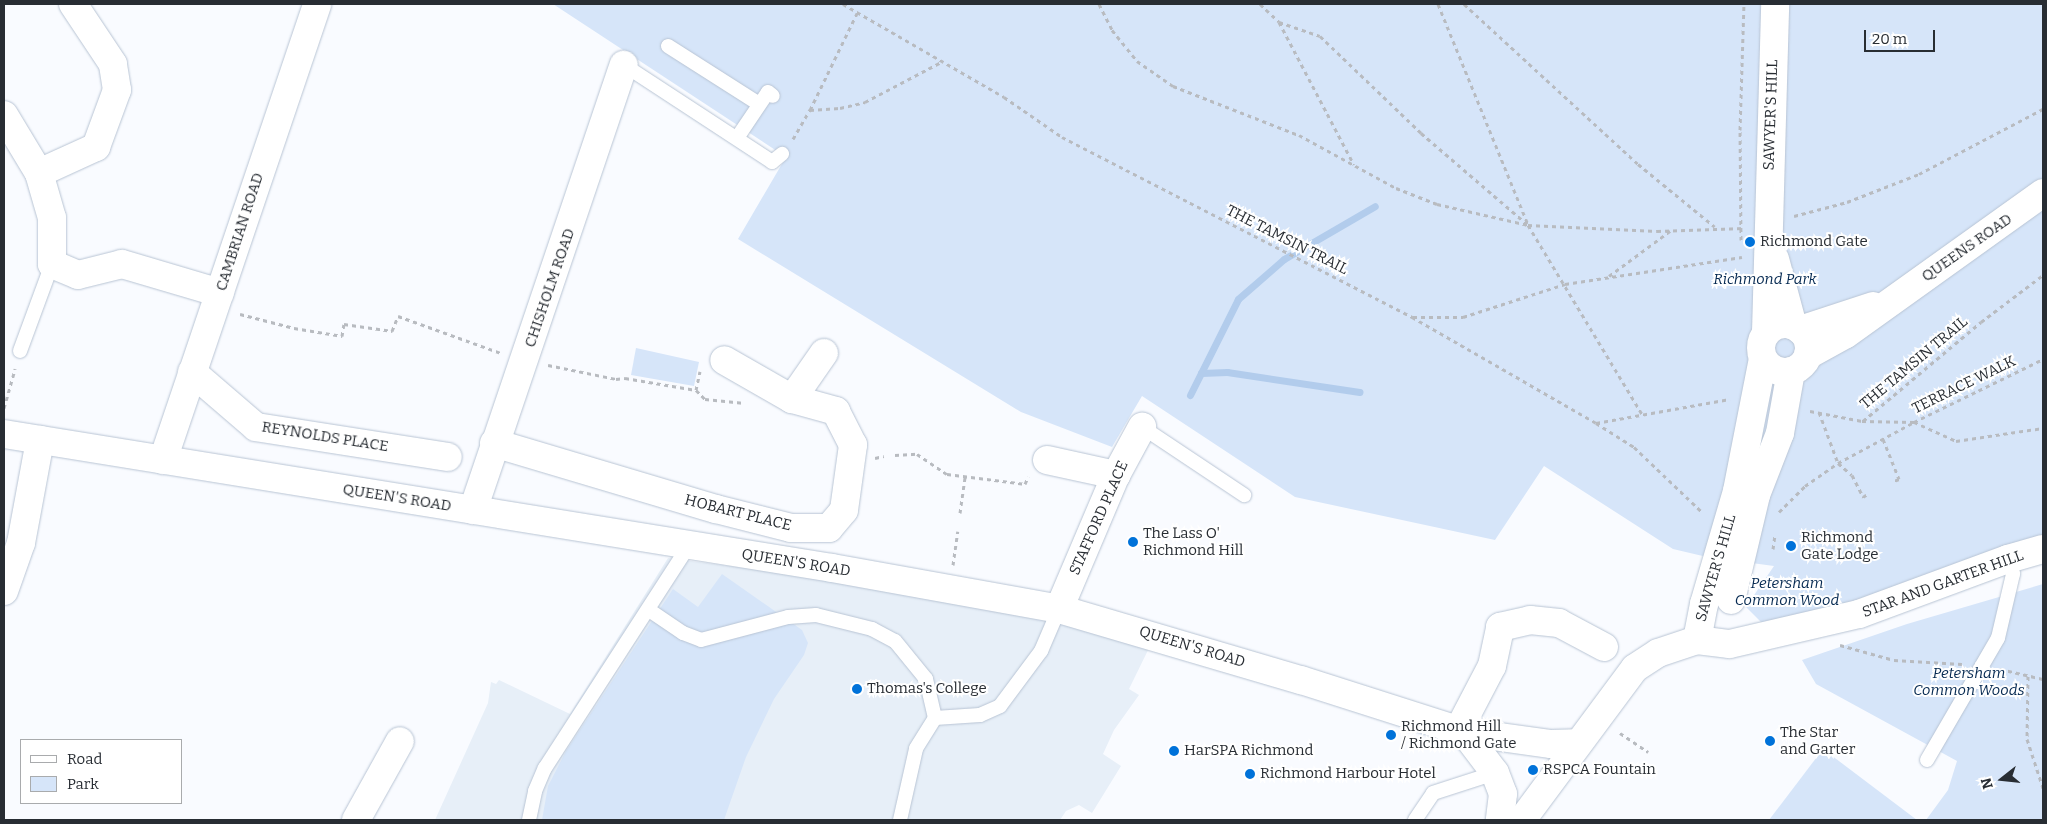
<!DOCTYPE html>
<style>
body{margin:0}
#map{position:relative;width:2047px;height:824px;overflow:hidden;background:#f9fbff;font-family:Bitter,serif}
div>[style]{position:absolute}
.built>*{inset:0;background:#e7eff8}
.green>*{inset:0;background:#d6e5f9}
.stream>*{height:7px;margin:-3.5px;padding:0 3.5px;transform-origin:3.5px;border-radius:3.5px;background:#b2ccec}
.path>*{height:3px;margin-top:-1.5px;transform-origin:0;background:repeating-linear-gradient(90deg,#b8bbc0 0 4px,transparent 0 8px)}
.roads{filter:drop-shadow(0 0 1px #b8c4d4) drop-shadow(0 0 1px #b8c4d4)}
.service>*{height:14px;margin:-7px;padding:0 7px;transform-origin:7px;border-radius:7px;background:#fff}
.minor>*{height:28px;margin:-14px;padding:0 14px;transform-origin:14px;border-radius:14px;background:#fff}
.minor>.ring{margin:-14px;padding:0;box-sizing:content-box;background:none;border:28px solid #fff;border-radius:50%}
.secondary>*{height:28px;margin:-14px;padding:0 14px;transform-origin:14px;border-radius:14px;background:#fff}
.dots>*{width:14px;height:14px;translate:-50% -50%;box-sizing:border-box;border:2px solid #fff;border-radius:50%}
span{translate:-50% -50%;white-space:nowrap;text-align:center;line-height:1.15;-webkit-text-stroke:4px #fff;paint-order:stroke}
.street-label{font-size:15px;color:#282d33}
.poi-label{font-size:15px;color:#282d33}
.left{translate:0 -50%;text-align:left}
.park-label{font-size:15px;color:#052951;font-style:italic}
.frame{position:absolute;inset:0;border:5px solid #282d33;pointer-events:none}
.legend{position:absolute;left:20px;top:739px;width:162px;height:65px;box-sizing:border-box;background:#fff;border:1px solid #a9abad;margin:0;padding:6px 9px;list-style:none;font-size:15px;color:#282d33}
.legend li{display:flex;align-items:center;gap:10px;height:25px}
.legend b{width:25px;border:1px solid #a9abad}
.north{position:absolute;left:1977px;top:754px;width:50px;height:50px;-webkit-text-stroke:4px #fff;paint-order:stroke;rotate:254deg;font-size:14px;font-weight:700;line-height:20px;text-align:center;color:#282d33}
.north::after{content:'';display:block;margin:auto;width:18px;height:22px;background:#282d33;clip-path:polygon(50% 0,100% 100%,50% 72%,0 100%)}
.scale{position:absolute;left:1864px;top:30px;width:71px;height:22px;box-sizing:border-box;border:2px solid #282d33;border-top:0;padding-left:6px;font-size:15px;line-height:18px;white-space:nowrap;color:#282d33;-webkit-text-stroke:4px #fff;paint-order:stroke}
</style>
<div id="map">
<div class="built">
<i style="clip-path:polygon(668px 558px,898px 588px,1152px 642px,1129px 689px,1139px 695px,1114px 730px,1103px 754px,1121px 766px,1092px 813px,1079px 805px,1066px 811px,1060px 820px,435px 820px,488px 703px,491px 682px,496px 684px,499px 680px,570px 714px)"></i>
</div>
<div class="green">
<i style="clip-path:polygon(553px 4px,2043px 4px,2043px 536px,1907px 588px,1762px 623px,1746px 607px,1774px 566px,1707px 557px,1673px 549px,1544px 466px,1495px 540px,1295px 497px,1142px 396px,1112px 447px,1021px 412px,738px 239px,786px 157px)"></i>
<i style="clip-path:polygon(636px 348px,699px 362px,694px 386px,631px 375px)"></i>
<i style="clip-path:polygon(722px 574px,802px 630px,808px 643px,804px 655px,774px 699px,746px 757px,724px 820px,542px 820px,548px 786px,566px 751px,673px 589px,698px 607px)"></i>
<i style="clip-path:polygon(2043px 584px,2043px 820px,1926px 820px,1948px 790px,1957px 761px,1816px 684px,1802px 660px,1907px 624px)"></i>
<i style="clip-path:polygon(1823px 749px,1917px 820px,1769px 820px)"></i>
</div>
<div class="stream">
<i style="left:1201px;top:373px;width:26px;rotate:-2deg"></i>
<i style="left:1227px;top:372px;width:134px;rotate:8.6deg"></i>
<i style="left:1190px;top:395px;width:107px;rotate:-63.4deg"></i>
<i style="left:1238px;top:299px;width:61px;rotate:-41deg"></i>
<i style="left:1284px;top:259px;width:105px;rotate:-30.2deg"></i>
</div>
<div class="path">
<i style="left:843px;top:4px;width:186px;rotate:30deg"></i>
<i style="left:1004px;top:97px;width:70px;rotate:34.6deg"></i>
<i style="left:1062px;top:137px;width:394px;rotate:27.2deg"></i>
<i style="left:1412px;top:317px;width:212px;rotate:29.9deg"></i>
<i style="left:1596px;top:423px;width:136px;rotate:-10.2deg"></i>
<i style="left:1099px;top:4px;width:29px;rotate:63deg"></i>
<i style="left:1112px;top:30px;width:40px;rotate:51deg"></i>
<i style="left:1137px;top:61px;width:44px;rotate:34.8deg"></i>
<i style="left:1173px;top:86px;width:135px;rotate:21.3deg"></i>
<i style="left:1299px;top:135px;width:111px;rotate:28.7deg"></i>
<i style="left:1396px;top:188px;width:44px;rotate:21.3deg"></i>
<i style="left:1437px;top:204px;width:93px;rotate:13deg"></i>
<i style="left:1528px;top:225px;width:129px;rotate:2.7deg"></i>
<i style="left:1657px;top:231px;width:88px;rotate:-2deg"></i>
<i style="left:1260px;top:4px;width:26px;rotate:43deg"></i>
<i style="left:1279px;top:22px;width:161px;rotate:62.3deg"></i>
<i style="left:1438px;top:4px;width:239px;rotate:67.8deg"></i>
<i style="left:1528px;top:225px;width:223px;rotate:58.9deg"></i>
<i style="left:1464px;top:4px;width:236px;rotate:42.6deg"></i>
<i style="left:1638px;top:164px;width:99px;rotate:39.3deg"></i>
<i style="left:1279px;top:22px;width:43px;rotate:18.9deg"></i>
<i style="left:1320px;top:36px;width:140px;rotate:43.8deg"></i>
<i style="left:1421px;top:133px;width:141px;rotate:40.7deg"></i>
<i style="left:810px;top:110px;width:108px;rotate:-64.1deg"></i>
<i style="left:793px;top:139px;width:34px;rotate:-60deg"></i>
<i style="left:810px;top:110px;width:30px;rotate:-4deg"></i>
<i style="left:840px;top:108px;width:26px;rotate:-13deg"></i>
<i style="left:865px;top:102px;width:88px;rotate:-27.7deg"></i>
<i style="left:1794px;top:216px;width:55px;rotate:-14.8deg"></i>
<i style="left:1847px;top:202px;width:77px;rotate:-21.3deg"></i>
<i style="left:1919px;top:174px;width:140px;rotate:-27.7deg"></i>
<i style="left:1741px;top:240px;width:110px;rotate:-90.5deg"></i>
<i style="left:1740px;top:130px;width:126px;rotate:-88.2deg"></i>
<i style="left:1609px;top:276px;width:76px;rotate:-36.4deg"></i>
<i style="left:240px;top:314px;width:56px;rotate:14.5deg"></i>
<i style="left:294px;top:328px;width:49px;rotate:9.5deg"></i>
<i style="left:342px;top:336px;width:12px;rotate:-81deg"></i>
<i style="left:344px;top:324px;width:49px;rotate:8.3deg"></i>
<i style="left:392px;top:331px;width:16px;rotate:-68deg"></i>
<i style="left:398px;top:316px;width:109px;rotate:19.8deg"></i>
<i style="left:1413px;top:317px;width:50px"></i>
<i style="left:1463px;top:317px;width:107px;rotate:-17.9deg"></i>
<i style="left:1565px;top:284px;width:179px;rotate:-8.7deg"></i>
<i style="left:548px;top:365px;width:69px;rotate:11.6deg"></i>
<i style="left:616px;top:379px;width:9px;rotate:-6deg"></i>
<i style="left:625px;top:378px;width:72px;rotate:9.6deg"></i>
<i style="left:696px;top:390px;width:13px;rotate:45deg"></i>
<i style="left:705px;top:399px;width:40px;rotate:5.7deg"></i>
<i style="left:696px;top:390px;width:19px;rotate:-78deg"></i>
<i style="left:4px;top:408px;width:41px;rotate:-74.2deg"></i>
<i style="left:1810px;top:411px;width:53px;rotate:10.9deg"></i>
<i style="left:1862px;top:421px;width:52px;rotate:1.1deg"></i>
<i style="left:1914px;top:422px;width:144px;rotate:-26deg"></i>
<i style="left:1819px;top:412px;width:54px;rotate:69.6deg"></i>
<i style="left:1838px;top:463px;width:86px;rotate:-28.3deg"></i>
<i style="left:1914px;top:422px;width:46px;rotate:24.3deg"></i>
<i style="left:1956px;top:441px;width:88px;rotate:-8.5deg"></i>
<i style="left:1863px;top:421px;width:154px;rotate:-40deg"></i>
<i style="left:1981px;top:322px;width:78px;rotate:-37.2deg"></i>
<i style="left:1596px;top:423px;width:45px;rotate:32.3deg"></i>
<i style="left:1634px;top:447px;width:95px;rotate:43.7deg"></i>
<i style="left:1883px;top:439px;width:43px;rotate:68.2deg"></i>
<i style="left:1899px;top:479px;width:5px;rotate:158deg"></i>
<i style="left:895px;top:455px;width:22px;rotate:-3deg"></i>
<i style="left:917px;top:454px;width:36px;rotate:34deg"></i>
<i style="left:947px;top:474px;width:79px;rotate:7.3deg"></i>
<i style="left:1025px;top:484px;width:8px;rotate:-67deg"></i>
<i style="left:875px;top:458px;width:9px;rotate:-13deg"></i>
<i style="left:1779px;top:512px;width:37px;rotate:-45deg"></i>
<i style="left:1805px;top:486px;width:40px;rotate:-34.9deg"></i>
<i style="left:1838px;top:463px;width:18px;rotate:41deg"></i>
<i style="left:1852px;top:475px;width:25px;rotate:63deg"></i>
<i style="left:1863px;top:497px;width:4px;rotate:-34deg"></i>
<i style="left:960px;top:513px;width:37px;rotate:-82deg"></i>
<i style="left:1773px;top:549px;width:14px;rotate:-82deg"></i>
<i style="left:953px;top:565px;width:34px;rotate:-82deg"></i>
<i style="left:1840px;top:645px;width:56px;rotate:15.5deg"></i>
<i style="left:1894px;top:660px;width:68px;rotate:3.4deg"></i>
<i style="left:2000px;top:669px;width:44px;rotate:13.1deg"></i>
<i style="left:2028px;top:676px;width:63px;rotate:90.9deg"></i>
<i style="left:2027px;top:739px;width:52px;rotate:71.9deg"></i>
<i style="left:1620px;top:733px;width:34px;rotate:34deg"></i>
</div>
<div class="roads">
<div class="service">
<i style="left:668px;top:46px;width:108px;rotate:32.5deg"></i>
<i style="left:624px;top:65px;width:177px;rotate:33.2deg"></i>
<i style="left:772px;top:162px;width:13px;rotate:-39deg"></i>
<i style="left:737px;top:138px;width:55px;rotate:-56deg"></i>
<i style="left:768px;top:92px;width:6px;rotate:39deg"></i>
<i style="left:20px;top:351px;width:93px;rotate:-69.8deg"></i>
<i style="left:1142px;top:427px;width:123px;rotate:33.7deg"></i>
<i style="left:649px;top:610px;width:41px;rotate:34.1deg"></i>
<i style="left:683px;top:633px;width:19px;rotate:21deg"></i>
<i style="left:701px;top:640px;width:90px;rotate:-14.8deg"></i>
<i style="left:788px;top:617px;width:28px;rotate:-4deg"></i>
<i style="left:816px;top:615px;width:58px;rotate:14deg"></i>
<i style="left:872px;top:629px;width:26px;rotate:28deg"></i>
<i style="left:895px;top:641px;width:49px;rotate:50.8deg"></i>
<i style="left:926px;top:679px;width:40px;rotate:77deg"></i>
<i style="left:935px;top:718px;width:36px;rotate:122deg"></i>
<i style="left:916px;top:749px;width:73px;rotate:102.7deg"></i>
<i style="left:935px;top:718px;width:45px;rotate:-3.8deg"></i>
<i style="left:980px;top:715px;width:22px;rotate:-24deg"></i>
<i style="left:1000px;top:706px;width:69px;rotate:-53.3deg"></i>
<i style="left:1041px;top:651px;width:46px;rotate:-66.8deg"></i>
<i style="left:1927px;top:760px;width:141px;rotate:-59.8deg"></i>
<i style="left:1998px;top:638px;width:66px;rotate:-76.8deg"></i>
<i style="left:2013px;top:574px;width:16px;rotate:-108deg"></i>
<i style="left:529px;top:820px;width:30px;rotate:-78deg"></i>
<i style="left:535px;top:791px;width:25px;rotate:-67deg"></i>
<i style="left:545px;top:768px;width:263px;rotate:-57.1deg"></i>
<i style="left:1415px;top:820px;width:32px;rotate:-56deg"></i>
<i style="left:1433px;top:793px;width:65px;rotate:-17.9deg"></i>
</div>
<div class="minor">
<i style="left:4px;top:115px;width:68px;rotate:58.9deg"></i>
<i style="left:39px;top:173px;width:47px;rotate:73.9deg"></i>
<i style="left:52px;top:218px;width:46px;rotate:90deg"></i>
<i style="left:52px;top:264px;width:28px;rotate:23deg"></i>
<i style="left:78px;top:275px;width:45px;rotate:-14deg"></i>
<i style="left:122px;top:264px;width:102px;rotate:16.5deg"></i>
<i style="left:39px;top:173px;width:63px;rotate:-24.5deg"></i>
<i style="left:96px;top:147px;width:61px;rotate:-69.8deg"></i>
<i style="left:117px;top:90px;width:26px;rotate:-99deg"></i>
<i style="left:113px;top:64px;width:72px;rotate:-123.7deg"></i>
<i style="left:1775px;top:259px;width:69px;rotate:75deg"></i>
<i class="ring" style="left:1761px;top:324px;width:20px;height:20px"></i>
<i style="left:1800px;top:330px;width:77px;rotate:-18.2deg"></i>
<i style="left:1766px;top:333px;width:329px;rotate:-88.4deg"></i>
<i style="left:1808px;top:355px;width:43px;rotate:-28.9deg"></i>
<i style="left:1846px;top:334px;width:242px;rotate:-35.6deg"></i>
<i style="left:192px;top:372px;width:84px;rotate:40.7deg"></i>
<i style="left:256px;top:427px;width:194px;rotate:8.9deg"></i>
<i style="left:792px;top:399px;width:56px;rotate:-55.2deg"></i>
<i style="left:494px;top:443px;width:232px;rotate:16.6deg"></i>
<i style="left:716px;top:509px;width:77px;rotate:14.2deg"></i>
<i style="left:791px;top:528px;width:38px"></i>
<i style="left:829px;top:528px;width:23px;rotate:-50deg"></i>
<i style="left:844px;top:510px;width:66px;rotate:-82.1deg"></i>
<i style="left:853px;top:445px;width:38px;rotate:-117deg"></i>
<i style="left:836px;top:411px;width:46px;rotate:-164.7deg"></i>
<i style="left:792px;top:399px;width:78px;rotate:-150.2deg"></i>
<i style="left:163px;top:460px;width:481px;rotate:-71.3deg"></i>
<i style="left:1047px;top:460px;width:71px;rotate:12.3deg"></i>
<i style="left:473px;top:510px;width:470px;rotate:-71.3deg"></i>
<i style="left:4px;top:591px;width:51px;rotate:-70.5deg"></i>
<i style="left:21px;top:543px;width:105px;rotate:-79.5deg"></i>
<i style="left:1731px;top:600px;width:108px;rotate:-76.6deg"></i>
<i style="left:1756px;top:495px;width:66px;rotate:-68.8deg"></i>
<i style="left:1780px;top:433px;width:63px;rotate:-79.9deg"></i>
<i style="left:1059px;top:609px;width:146px;rotate:-67deg"></i>
<i style="left:1116px;top:475px;width:55px;rotate:-61.6deg"></i>
<i style="left:1697px;top:640px;width:37px;rotate:-79deg"></i>
<i style="left:1704px;top:604px;width:118px;rotate:-73.7deg"></i>
<i style="left:1737px;top:491px;width:135px;rotate:-78.9deg"></i>
<i style="left:1458px;top:731px;width:73px;rotate:-62.4deg"></i>
<i style="left:1492px;top:666px;width:40px;rotate:-78deg"></i>
<i style="left:1500px;top:627px;width:31px;rotate:-13deg"></i>
<i style="left:1530px;top:620px;width:29px;rotate:6deg"></i>
<i style="left:1559px;top:623px;width:51px;rotate:28.1deg"></i>
<i style="left:356px;top:820px;width:90px;rotate:-60.9deg"></i>
</div>
<div class="secondary">
<i style="left:4px;top:434px;width:839px;rotate:9.19deg"></i>
<i style="left:832px;top:568px;width:231px;rotate:10.2deg"></i>
<i style="left:1059px;top:609px;width:252px;rotate:16.4deg"></i>
<i style="left:1301px;top:680px;width:171px;rotate:17.7deg"></i>
<i style="left:1464px;top:732px;width:88px;rotate:7.9deg"></i>
<i style="left:1551px;top:744px;width:25px;rotate:-2deg"></i>
<i style="left:1464px;top:732px;width:51px;rotate:52.9deg"></i>
<i style="left:1495px;top:773px;width:22px;rotate:69deg"></i>
<i style="left:1503px;top:794px;width:26px;rotate:97deg"></i>
<i style="left:1522px;top:820px;width:189px;rotate:-53.4deg"></i>
<i style="left:1635px;top:668px;width:27px;rotate:-33deg"></i>
<i style="left:1658px;top:653px;width:41px;rotate:-18.4deg"></i>
<i style="left:1697px;top:640px;width:33px;rotate:7deg"></i>
<i style="left:1730px;top:644px;width:132px;rotate:-13.1deg"></i>
<i style="left:1859px;top:614px;width:159px;rotate:-20.3deg"></i>
<i style="left:2008px;top:559px;width:36px;rotate:-16deg"></i>
</div>
</div>
<div class="dots">
<i style="left:1750px;top:242px;background:#0072d9"></i>
<i style="left:1133px;top:542px;background:#0072d9"></i>
<i style="left:1791px;top:546px;background:#0072d9"></i>
<i style="left:857px;top:689px;background:#0072d9"></i>
<i style="left:1391px;top:735px;background:#0072d9"></i>
<i style="left:1770px;top:741px;background:#0072d9"></i>
<i style="left:1174px;top:751px;background:#0072d9"></i>
<i style="left:1533px;top:770px;background:#0072d9"></i>
<i style="left:1250px;top:774px;background:#0072d9"></i>
</div>
<div class="street-label">
<span style="left:1771px;top:115px;rotate:-88deg">SAWYER'S HILL</span>
<span style="left:240px;top:232px;rotate:-72deg">CAMBRIAN ROAD</span>
<span style="left:1287px;top:240px;rotate:27deg">THE TAMSIN TRAIL</span>
<span style="left:1967px;top:248px;rotate:-35deg">QUEENS ROAD</span>
<span style="left:550px;top:288px;rotate:-71deg">CHISHOLM ROAD</span>
<span style="left:1914px;top:363px;rotate:-40deg">THE TAMSIN TRAIL</span>
<span style="left:1964px;top:385px;rotate:-26deg">TERRACE WALK</span>
<span style="left:325px;top:437px;rotate:9deg">REYNOLDS PLACE</span>
<span style="left:397px;top:498px;rotate:9deg">QUEEN'S ROAD</span>
<span style="left:738px;top:513px;rotate:14deg">HOBART PLACE</span>
<span style="left:1099px;top:518px;rotate:-66deg">STAFFORD PLACE</span>
<span style="left:796px;top:563px;rotate:9deg">QUEEN'S ROAD</span>
<span style="left:1716px;top:568px;rotate:-74deg">SAWYER'S HILL</span>
<span style="left:1943px;top:584px;rotate:-20deg">STAR AND GARTER HILL</span>
<span style="left:1192px;top:647px;rotate:17deg">QUEEN'S ROAD</span>
</div>
<div class="poi-label">
<span class="left" style="left:1760px;top:242px">Richmond Gate</span>
<span class="left" style="left:1143px;top:542px">The Lass O'<br>Richmond Hill</span>
<span class="left" style="left:1801px;top:546px">Richmond<br>Gate Lodge</span>
<span class="left" style="left:867px;top:689px">Thomas's College</span>
<span class="left" style="left:1401px;top:735px">Richmond Hill<br>/ Richmond Gate</span>
<span class="left" style="left:1780px;top:741px">The Star<br>and Garter</span>
<span class="left" style="left:1184px;top:751px">HarSPA Richmond</span>
<span class="left" style="left:1543px;top:770px">RSPCA Fountain</span>
<span class="left" style="left:1260px;top:774px">Richmond Harbour Hotel</span>
</div>
<div class="park-label">
<span style="left:1765px;top:280px">Richmond Park</span>
<span style="left:1787px;top:592px">Petersham<br>Common Wood</span>
<span style="left:1969px;top:682px">Petersham<br>Common Woods</span>
</div>
<div class="frame"></div>
<ul class="legend">
<li><b style="height:6px;background:#fff"></b>Road</li>
<li><b style="height:14px;background:#d6e5f9"></b>Park</li>
</ul>
<div class="north">N</div>
<div class="scale">20 m</div>
</div>
